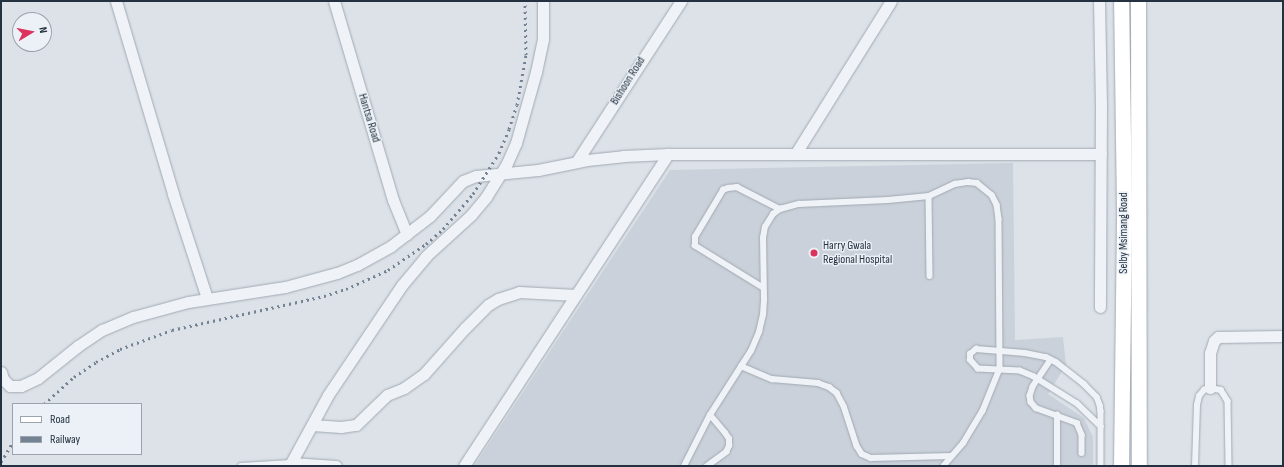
<!DOCTYPE html>
<style>
body{margin:0}
#map{position:relative;width:1284px;height:467px;overflow:hidden;background:#dce2e8;font-family:"Sofia Sans Condensed",sans-serif}
div>[style]{position:absolute}
.built>*{inset:0;background:#cad1da}
.roads{filter:drop-shadow(0 0 1px #a1a9b2) drop-shadow(0 0 1px #a1a9b2)}
.lane>*{height:5.5px;margin:-2.75px;padding:0 2.75px;transform-origin:2.75px;border-radius:2.75px;background:#eff2f6}
.street>*{height:11px;margin:-5.5px;padding:0 5.5px;transform-origin:5.5px;border-radius:5.5px;background:#eff2f6}
.secondary>*{height:15px;margin:-7.5px;padding:0 7.5px;transform-origin:7.5px;border-radius:7.5px;background:#fff}
.rail>*{height:3px;margin-top:-1.5px;transform-origin:0;background:repeating-linear-gradient(90deg,#748393 0 2px,transparent 0 6px)}
.dots>*{width:11px;height:11px;translate:-50% -50%;box-sizing:border-box;border:2px solid #ebf1f6;border-radius:50%}
span{translate:-50% -50%;white-space:nowrap;text-align:center;line-height:1.15;-webkit-text-stroke:3px #ebf1f6;paint-order:stroke}
.street-label{font-size:12px;color:#243140}
.poi-label{font-size:12px;color:#243140}
.left{translate:0 -50%;text-align:left}
.frame{position:absolute;inset:0;border:2px solid #243140;pointer-events:none}
.legend{position:absolute;left:12px;top:403px;width:130px;height:52px;box-sizing:border-box;background:#ebf1f6;border:1px solid #9ba4ad;margin:0;padding:5px 7px;list-style:none;font-size:12px;color:#243140}
.legend li{display:flex;align-items:center;gap:8px;height:20px}
.legend b{width:20px;border:1px solid #9ba4ad}
.north{position:absolute;left:12px;top:12px;width:40px;height:40px;box-sizing:border-box;background:#ebf1f6;border:1px solid #9ba4ad;border-radius:50%;rotate:80deg;font-size:11px;font-weight:700;line-height:16px;text-align:center;color:#243140}
.north::after{content:'';display:block;margin:auto;width:14px;height:18px;background:#db335e;clip-path:polygon(50% 0,100% 100%,50% 72%,0 100%)}
</style>
<div id="map">
<div class="built">
<i style="clip-path:polygon(1013px 163px,1015px 340px,1063px 337px,1066px 365px,1048px 394px,1084px 418px,1093px 437px,1093px 466px,474px 466px,670px 170px)"></i>
</div>
<div class="roads">
<div class="lane">
<i style="left:929px;top:196px;width:80px;rotate:89.3deg"></i>
<i style="left:763px;top:288px;width:80px;rotate:-148.3deg"></i>
<i style="left:695px;top:246px;width:9px;rotate:-90deg"></i>
<i style="left:695px;top:237px;width:55px;rotate:-59.2deg"></i>
<i style="left:723px;top:190px;width:5px;rotate:-22deg"></i>
<i style="left:728px;top:188px;width:9px;rotate:-6deg"></i>
<i style="left:737px;top:187px;width:48px;rotate:27.1deg"></i>
<i style="left:1051px;top:360px;width:32px;rotate:124deg"></i>
<i style="left:1033px;top:387px;width:9px;rotate:108deg"></i>
<i style="left:1030px;top:396px;width:6px;rotate:81deg"></i>
<i style="left:1031px;top:402px;width:8px;rotate:50deg"></i>
<i style="left:1036px;top:408px;width:44px;rotate:20.1deg"></i>
<i style="left:1077px;top:423px;width:13px;rotate:67deg"></i>
<i style="left:1082px;top:435px;width:18px;rotate:90deg"></i>
<i style="left:741px;top:366px;width:34px;rotate:23deg"></i>
<i style="left:772px;top:379px;width:46px;rotate:5deg"></i>
<i style="left:818px;top:383px;width:12px;rotate:20deg"></i>
<i style="left:829px;top:387px;width:10px;rotate:37deg"></i>
<i style="left:837px;top:393px;width:15px;rotate:62deg"></i>
<i style="left:844px;top:406px;width:42px;rotate:72deg"></i>
<i style="left:857px;top:446px;width:9px;rotate:58deg"></i>
<i style="left:862px;top:454px;width:10px;rotate:24deg"></i>
<i style="left:871px;top:458px;width:80px;rotate:-1.4deg"></i>
<i style="left:1101px;top:427px;width:33px;rotate:-136deg"></i>
<i style="left:1077px;top:404px;width:51px;rotate:-147.9deg"></i>
<i style="left:1034px;top:377px;width:15px;rotate:-157deg"></i>
<i style="left:1020px;top:371px;width:42px;rotate:-177.3deg"></i>
<i style="left:978px;top:369px;width:12px;rotate:-132deg"></i>
<i style="left:970px;top:360px;width:6px;rotate:-90deg"></i>
<i style="left:970px;top:354px;width:8px;rotate:-40deg"></i>
<i style="left:976px;top:349px;width:49px;rotate:4.7deg"></i>
<i style="left:1025px;top:353px;width:21px;rotate:11deg"></i>
<i style="left:1046px;top:357px;width:11px;rotate:27deg"></i>
<i style="left:1056px;top:362px;width:36px;rotate:38deg"></i>
<i style="left:1084px;top:384px;width:18px;rotate:45deg"></i>
<i style="left:1097px;top:397px;width:9px;rotate:69deg"></i>
<i style="left:1100px;top:405px;width:6px;rotate:81deg"></i>
<i style="left:1101px;top:411px;width:55px;rotate:90deg"></i>
<i style="left:241px;top:466px;width:50px;rotate:-3.4deg"></i>
<i style="left:684px;top:466px;width:57px;rotate:-63deg"></i>
<i style="left:710px;top:415px;width:76px;rotate:-57.4deg"></i>
<i style="left:751px;top:351px;width:21px;rotate:-67deg"></i>
<i style="left:759px;top:332px;width:17px;rotate:-77deg"></i>
<i style="left:763px;top:315px;width:16px;rotate:-86deg"></i>
<i style="left:764px;top:299px;width:61px;rotate:-90.9deg"></i>
<i style="left:763px;top:238px;width:11px;rotate:-80deg"></i>
<i style="left:765px;top:227px;width:15px;rotate:-58deg"></i>
<i style="left:773px;top:214px;width:9px;rotate:-36deg"></i>
<i style="left:780px;top:209px;width:20px;rotate:-15deg"></i>
<i style="left:799px;top:204px;width:89px;rotate:-2.6deg"></i>
<i style="left:888px;top:200px;width:41px;rotate:-5.6deg"></i>
<i style="left:929px;top:196px;width:29px;rotate:-25deg"></i>
<i style="left:955px;top:184px;width:13px;rotate:-9deg"></i>
<i style="left:968px;top:182px;width:9px;rotate:6deg"></i>
<i style="left:977px;top:183px;width:19px;rotate:39deg"></i>
<i style="left:992px;top:195px;width:11px;rotate:63deg"></i>
<i style="left:997px;top:205px;width:14px;rotate:82deg"></i>
<i style="left:999px;top:219px;width:150px;rotate:89.6deg"></i>
<i style="left:1000px;top:369px;width:45px;rotate:112deg"></i>
<i style="left:983px;top:411px;width:37px;rotate:121deg"></i>
<i style="left:964px;top:443px;width:30px;rotate:131deg"></i>
<i style="left:707px;top:466px;width:24px;rotate:-36deg"></i>
<i style="left:726px;top:452px;width:7px;rotate:-63deg"></i>
<i style="left:729px;top:446px;width:7px;rotate:-90deg"></i>
<i style="left:729px;top:439px;width:7px;rotate:-124deg"></i>
<i style="left:725px;top:433px;width:23px;rotate:-130deg"></i>
<i style="left:1057px;top:466px;width:51px;rotate:-90deg"></i>
<i style="left:1195px;top:466px;width:61px;rotate:-88.1deg"></i>
<i style="left:1197px;top:405px;width:9px;rotate:-77deg"></i>
<i style="left:1199px;top:396px;width:8px;rotate:-50deg"></i>
<i style="left:1204px;top:390px;width:6px;rotate:-18deg"></i>
<i style="left:1210px;top:388px;width:11px;rotate:10deg"></i>
<i style="left:1221px;top:390px;width:13px;rotate:58deg"></i>
<i style="left:1228px;top:401px;width:65px;rotate:89.1deg"></i>
</div>
<div class="street">
<i style="left:116px;top:1px;width:201px;rotate:73.5deg"></i>
<i style="left:173px;top:194px;width:109px;rotate:71.9deg"></i>
<i style="left:334px;top:1px;width:208px;rotate:73.5deg"></i>
<i style="left:393px;top:200px;width:37px;rotate:68deg"></i>
<i style="left:1099px;top:1px;width:103px;rotate:88.9deg"></i>
<i style="left:1101px;top:104px;width:203px;rotate:90.3deg"></i>
<i style="left:796px;top:153px;width:179px;rotate:-58deg"></i>
<i style="left:577px;top:161px;width:191px;rotate:-57deg"></i>
<i style="left:1px;top:372px;width:7px;rotate:74deg"></i>
<i style="left:3px;top:379px;width:10px;rotate:45deg"></i>
<i style="left:10px;top:386px;width:11px"></i>
<i style="left:21px;top:386px;width:19px;rotate:-25deg"></i>
<i style="left:38px;top:378px;width:51px;rotate:-38.7deg"></i>
<i style="left:78px;top:346px;width:29px;rotate:-34deg"></i>
<i style="left:102px;top:330px;width:34px;rotate:-23deg"></i>
<i style="left:133px;top:317px;width:57px;rotate:-15.3deg"></i>
<i style="left:188px;top:302px;width:98px;rotate:-8.8deg"></i>
<i style="left:285px;top:287px;width:54px;rotate:-15.1deg"></i>
<i style="left:337px;top:273px;width:22px;rotate:-22deg"></i>
<i style="left:357px;top:265px;width:39px;rotate:-29deg"></i>
<i style="left:391px;top:246px;width:49px;rotate:-37.6deg"></i>
<i style="left:430px;top:216px;width:48px;rotate:-46.7deg"></i>
<i style="left:463px;top:181px;width:14px;rotate:-21deg"></i>
<i style="left:476px;top:176px;width:62px;rotate:-5.5deg"></i>
<i style="left:538px;top:170px;width:50px;rotate:-11.5deg"></i>
<i style="left:587px;top:160px;width:36px;rotate:-6deg"></i>
<i style="left:623px;top:156px;width:45px;rotate:-2.5deg"></i>
<i style="left:668px;top:154px;width:433px"></i>
<i style="left:1210px;top:388px;width:35px;rotate:-90deg"></i>
<i style="left:1210px;top:353px;width:13px;rotate:-72deg"></i>
<i style="left:1214px;top:341px;width:6px;rotate:-45deg"></i>
<i style="left:1218px;top:337px;width:65px;rotate:-0.9deg"></i>
<i style="left:312px;top:425px;width:29px;rotate:4deg"></i>
<i style="left:341px;top:427px;width:15px;rotate:-8deg"></i>
<i style="left:356px;top:425px;width:43px;rotate:-44.1deg"></i>
<i style="left:387px;top:395px;width:18px;rotate:-22deg"></i>
<i style="left:404px;top:388px;width:24px;rotate:-35deg"></i>
<i style="left:424px;top:374px;width:62px;rotate:-48.3deg"></i>
<i style="left:465px;top:328px;width:33px;rotate:-45deg"></i>
<i style="left:488px;top:305px;width:12px;rotate:-31deg"></i>
<i style="left:498px;top:299px;width:22px;rotate:-18deg"></i>
<i style="left:519px;top:292px;width:57px;rotate:3deg"></i>
<i style="left:336px;top:466px;width:45px;rotate:-176.2deg"></i>
<i style="left:291px;top:463px;width:77px;rotate:-61.4deg"></i>
<i style="left:328px;top:395px;width:133px;rotate:-56.1deg"></i>
<i style="left:402px;top:285px;width:38px;rotate:-50deg"></i>
<i style="left:426px;top:256px;width:61px;rotate:-42.3deg"></i>
<i style="left:471px;top:215px;width:23px;rotate:-50deg"></i>
<i style="left:486px;top:197px;width:40px;rotate:-58deg"></i>
<i style="left:507px;top:163px;width:22px;rotate:-66deg"></i>
<i style="left:516px;top:143px;width:74px;rotate:-74.3deg"></i>
<i style="left:536px;top:72px;width:34px;rotate:-78deg"></i>
<i style="left:543px;top:39px;width:38px;rotate:-90deg"></i>
<i style="left:464px;top:466px;width:373px;rotate:-56.8deg"></i>
</div>
<div class="secondary">
<i style="left:1138px;top:1px;width:465px;rotate:89.9deg"></i>
<i style="left:1121px;top:466px;width:257px;rotate:-89.3deg"></i>
<i style="left:1124px;top:209px;width:208px;rotate:-90.8deg"></i>
</div>
</div>
<div class="rail">
<i style="left:44px;top:404px;width:40px;rotate:-42deg"></i>
<i style="left:74px;top:377px;width:27px;rotate:-34deg"></i>
<i style="left:96px;top:362px;width:27px;rotate:-28deg"></i>
<i style="left:120px;top:349px;width:55px;rotate:-20.1deg"></i>
<i style="left:172px;top:330px;width:156px;rotate:-12.6deg"></i>
<i style="left:324px;top:296px;width:23px;rotate:-18deg"></i>
<i style="left:346px;top:289px;width:46px;rotate:-24.3deg"></i>
<i style="left:388px;top:270px;width:46px;rotate:-34.4deg"></i>
<i style="left:426px;top:244px;width:23px;rotate:-41deg"></i>
<i style="left:443px;top:229px;width:46px;rotate:-49.4deg"></i>
<i style="left:473px;top:194px;width:49px;rotate:-57.6deg"></i>
<i style="left:499px;top:153px;width:26px;rotate:-67deg"></i>
<i style="left:509px;top:129px;width:25px;rotate:-72deg"></i>
<i style="left:517px;top:105px;width:51px;rotate:-79.8deg"></i>
<i style="left:526px;top:55px;width:54px;rotate:-91.1deg"></i>
<i style="left:1px;top:462px;width:23px;rotate:-59deg"></i>
</div>
<div class="dots">
<i style="left:814px;top:253px;background:#db335e"></i>
</div>
<div class="street-label">
<span style="left:628px;top:81px;rotate:-58deg">Bishoon Road</span>
<span style="left:369px;top:118px;rotate:73deg">Hantsa Road</span>
<span style="left:1124px;top:233px;rotate:-90deg">Selby Msimang Road</span>
</div>
<div class="poi-label">
<span class="left" style="left:823px;top:253px">Harry Gwala<br>Regional Hospital</span>
</div>
<div class="frame"></div>
<ul class="legend">
<li><b style="height:5px;background:#fff"></b>Road</li>
<li><b style="height:5px;background:#748393"></b>Railway</li>
</ul>
<div class="north">N</div>
</div>
